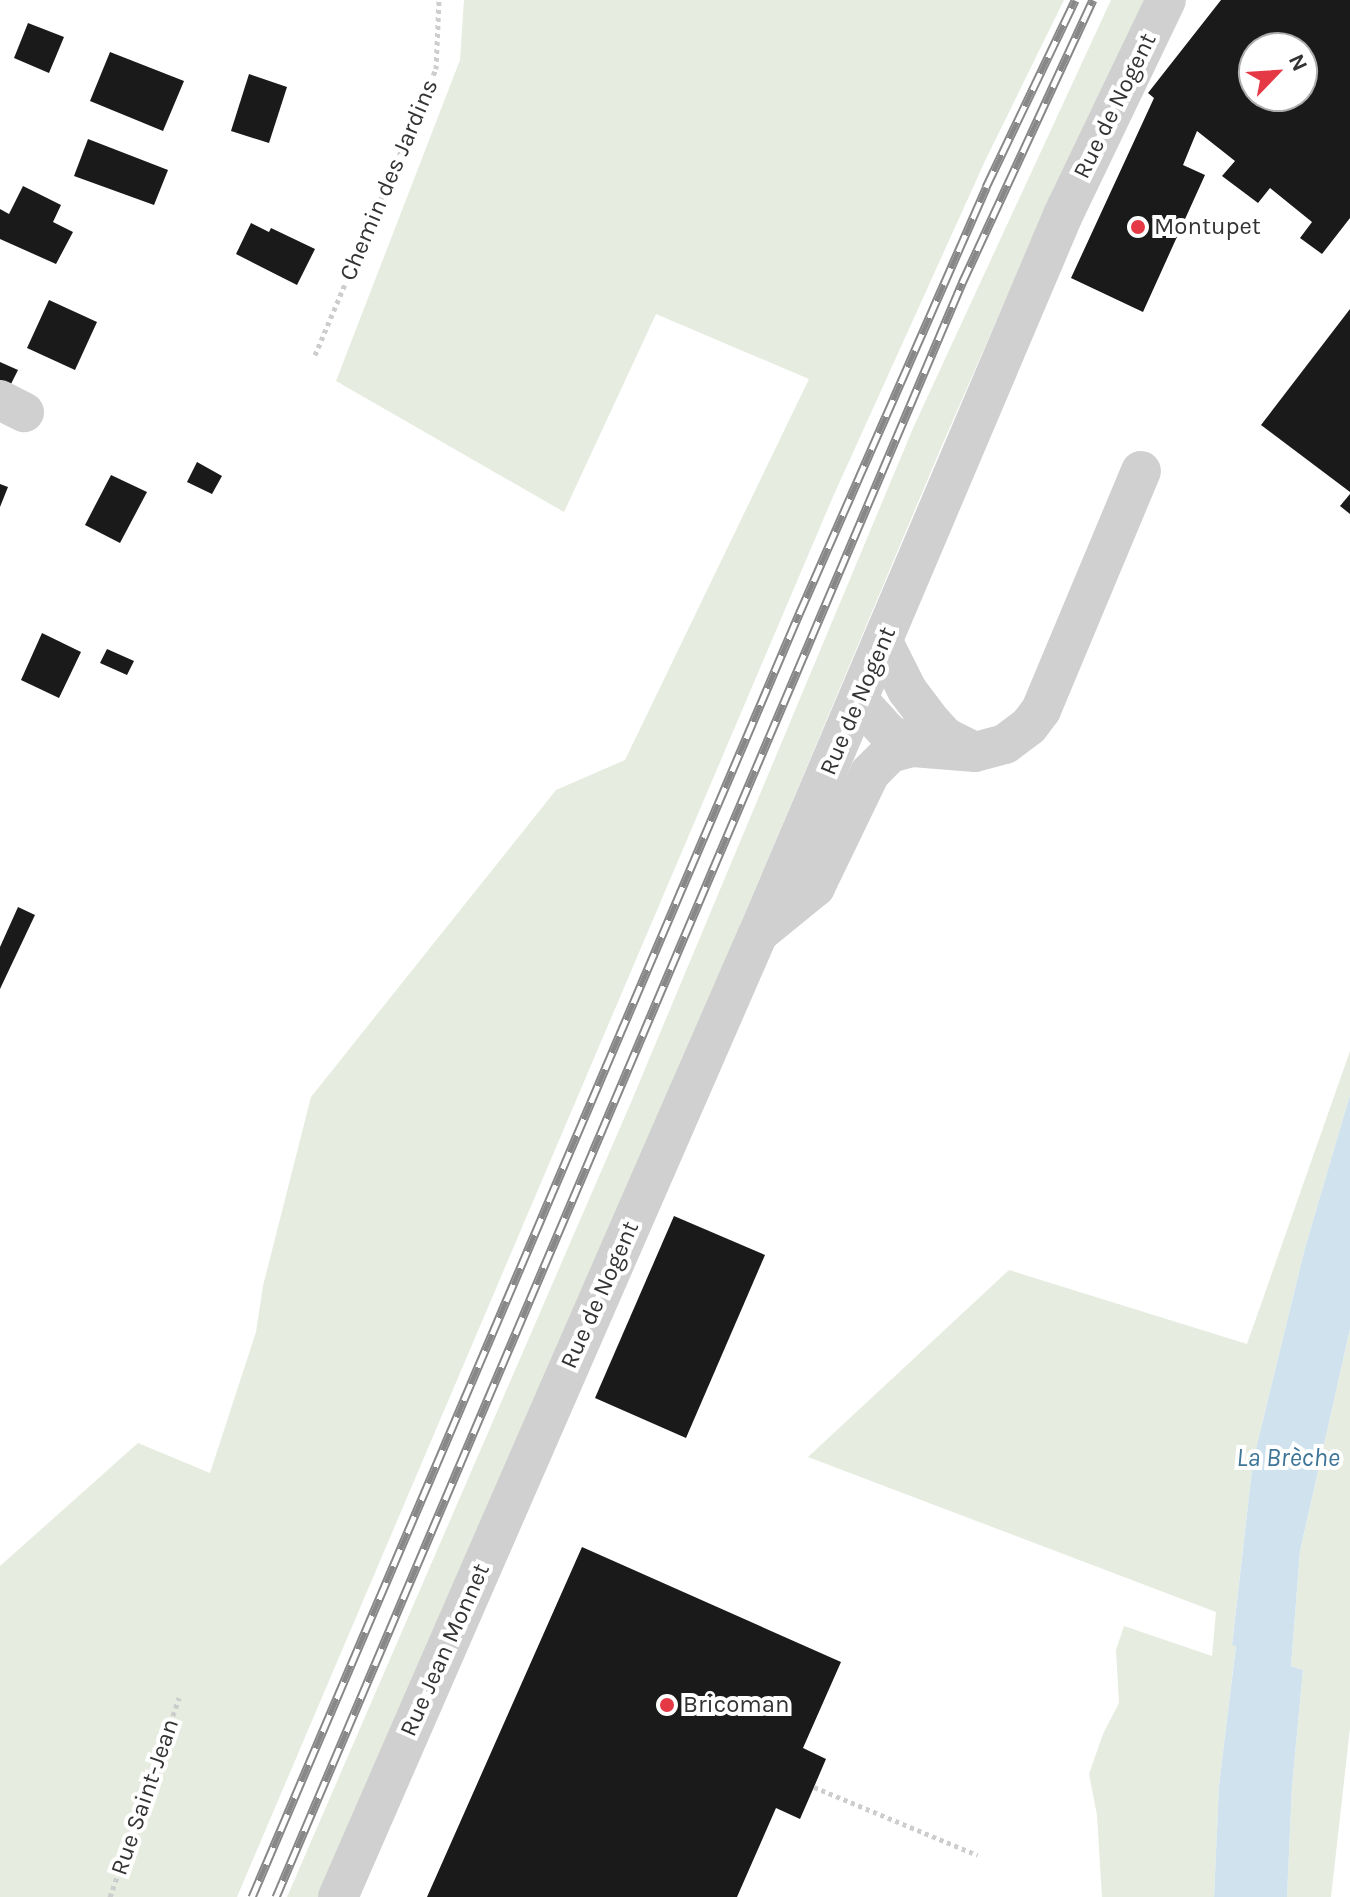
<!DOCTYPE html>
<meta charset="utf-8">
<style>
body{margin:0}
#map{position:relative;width:1350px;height:1897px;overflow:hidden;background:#fff;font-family:Karla,sans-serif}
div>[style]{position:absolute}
.green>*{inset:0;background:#e6ecdf}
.water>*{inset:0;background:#cfe2ee}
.building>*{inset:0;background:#1a1a1a}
.path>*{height:5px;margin-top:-2.5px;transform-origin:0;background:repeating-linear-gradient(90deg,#cdcdcd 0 4px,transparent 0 8px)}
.minor>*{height:40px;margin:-20px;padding:0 20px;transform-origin:20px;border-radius:20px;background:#d0d0d0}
.rail>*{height:9px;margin-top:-4.5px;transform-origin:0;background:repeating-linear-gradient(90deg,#fff 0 18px,#888 0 36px);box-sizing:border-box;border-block:2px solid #888}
.dots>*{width:22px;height:22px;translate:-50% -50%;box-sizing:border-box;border:4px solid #fff;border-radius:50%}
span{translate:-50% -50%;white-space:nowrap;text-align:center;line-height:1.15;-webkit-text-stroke:8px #fff;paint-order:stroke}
.street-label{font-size:24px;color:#333}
.poi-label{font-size:24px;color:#333}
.left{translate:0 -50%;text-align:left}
.water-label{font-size:26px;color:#3f7597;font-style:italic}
.north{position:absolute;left:1238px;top:32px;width:80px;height:80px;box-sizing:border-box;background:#fff;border:2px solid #adadad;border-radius:50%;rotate:65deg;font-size:22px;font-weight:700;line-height:32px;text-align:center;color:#333}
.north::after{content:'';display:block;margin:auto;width:28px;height:36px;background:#e63946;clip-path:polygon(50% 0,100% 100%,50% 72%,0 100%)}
</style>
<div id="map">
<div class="green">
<i style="clip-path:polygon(464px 0,1064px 0,985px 161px,832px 499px,237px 1897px,0 1897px,0 1566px,138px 1443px,210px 1473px,256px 1332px,263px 1286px,311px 1097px,556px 790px,625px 760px,809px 379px,656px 314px,564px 512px,336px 381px,460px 60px)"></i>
<i style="clip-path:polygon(1111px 0,1146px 0,1055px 186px,943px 443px,659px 1118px,323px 1897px,287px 1897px,632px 1100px,914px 426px)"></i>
<i style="clip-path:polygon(1350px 1051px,1350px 1095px,1305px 1248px,1253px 1461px,1232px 1644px,1236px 1645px,1219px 1785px,1214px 1897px,1102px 1897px,1097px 1815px,1089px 1774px,1103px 1734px,1119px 1703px,1116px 1650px,1124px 1626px,1212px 1656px,1216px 1612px,808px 1457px,1009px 1270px,1247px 1344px)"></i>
<i style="clip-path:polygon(1350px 1329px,1350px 1728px,1331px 1897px,1287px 1897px,1292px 1786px,1303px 1670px,1291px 1666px,1300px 1551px)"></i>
</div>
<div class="water">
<i style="clip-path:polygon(1350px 1095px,1350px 1329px,1300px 1551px,1291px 1666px,1303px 1670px,1292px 1786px,1287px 1897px,1214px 1897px,1219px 1785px,1236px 1646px,1232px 1645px,1253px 1461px,1305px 1248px)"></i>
</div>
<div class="building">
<i style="clip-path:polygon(evenodd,1221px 0,1350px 0,1350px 218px,1322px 254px,1300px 238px,1312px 222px,1270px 188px,1258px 203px,1222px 176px,1235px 161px,1197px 131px,1183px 165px,1205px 175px,1143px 312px,1071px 278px,1154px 98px,1148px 93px,1221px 0,1254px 48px,1302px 48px,1302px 96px,1254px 96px,1254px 48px)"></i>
<i style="clip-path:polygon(28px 23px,64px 37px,49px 73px,14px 58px)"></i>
<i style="clip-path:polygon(110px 52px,184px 81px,163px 131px,90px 101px)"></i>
<i style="clip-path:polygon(249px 74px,287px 87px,269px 143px,231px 131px)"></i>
<i style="clip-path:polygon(88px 139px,168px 170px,154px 205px,74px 176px)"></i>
<i style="clip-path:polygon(23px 186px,61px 205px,53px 222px,73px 232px,56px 264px,0 239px,0 209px,9px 214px)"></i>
<i style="clip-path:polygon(251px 223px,269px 232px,271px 228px,315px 249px,297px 285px,236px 254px)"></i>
<i style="clip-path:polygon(49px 300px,97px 322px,75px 370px,27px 348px)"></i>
<i style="clip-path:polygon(1350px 309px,1350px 492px,1261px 425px)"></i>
<i style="clip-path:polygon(0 362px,18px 370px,7px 392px,0 389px)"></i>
<i style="clip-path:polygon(197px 462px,222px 476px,212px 494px,187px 482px)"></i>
<i style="clip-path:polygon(111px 475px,147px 492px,120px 543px,85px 525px)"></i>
<i style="clip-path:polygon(0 484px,8px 487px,0 507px)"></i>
<i style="clip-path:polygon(1350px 494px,1350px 514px,1340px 506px)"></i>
<i style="clip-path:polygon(42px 633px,81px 652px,59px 698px,21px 680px)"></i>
<i style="clip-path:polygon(107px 649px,134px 661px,127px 675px,100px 663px)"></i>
<i style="clip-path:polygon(18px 907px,35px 915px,0 989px,0 947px)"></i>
<i style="clip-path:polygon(674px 1216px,765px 1255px,686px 1438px,595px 1398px)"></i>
<i style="clip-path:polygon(582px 1547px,841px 1662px,803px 1748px,826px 1759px,814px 1787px,800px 1819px,776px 1808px,737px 1897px,427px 1897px)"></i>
</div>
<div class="path">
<i style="left:315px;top:355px;width:311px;rotate:-67.1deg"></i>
<i style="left:436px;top:69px;width:69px;rotate:-87.5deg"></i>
<i style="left:814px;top:1787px;width:177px;rotate:22.6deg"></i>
<i style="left:110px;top:1897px;width:211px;rotate:-70.9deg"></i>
</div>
<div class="minor">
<i style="left:0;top:400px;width:27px;rotate:27deg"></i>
<i style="left:883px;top:642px;width:54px;rotate:63.4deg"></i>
<i style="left:907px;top:690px;width:41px;rotate:52.9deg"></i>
<i style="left:932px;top:723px;width:19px;rotate:47deg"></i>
<i style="left:945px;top:737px;width:30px;rotate:27deg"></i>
<i style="left:858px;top:700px;width:46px;rotate:47.6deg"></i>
<i style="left:889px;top:734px;width:27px;rotate:28deg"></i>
<i style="left:913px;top:747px;width:62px;rotate:4.6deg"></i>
<i style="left:975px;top:752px;width:31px;rotate:-15deg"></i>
<i style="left:1005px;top:744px;width:30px;rotate:-37deg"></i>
<i style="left:1029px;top:726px;width:20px;rotate:-53deg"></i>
<i style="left:1041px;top:710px;width:259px;rotate:-67.3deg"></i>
<i style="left:761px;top:931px;width:70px;rotate:-39.2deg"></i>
<i style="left:815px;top:887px;width:127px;rotate:-64.2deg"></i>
<i style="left:870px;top:773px;width:28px;rotate:-45deg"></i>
<i style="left:890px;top:753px;width:24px;rotate:-15deg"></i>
<i style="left:338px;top:1897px;width:1051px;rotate:-66.44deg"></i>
<i style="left:758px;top:934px;width:781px;rotate:-67.01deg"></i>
<i style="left:1063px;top:215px;width:238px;rotate:-64.4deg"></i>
</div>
<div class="rail">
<i style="left:252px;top:1897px;width:1395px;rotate:-66.91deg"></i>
<i style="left:799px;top:614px;width:466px;rotate:-66.3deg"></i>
<i style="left:986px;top:187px;width:207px;rotate:-64.5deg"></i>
<i style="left:276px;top:1897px;width:1754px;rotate:-66.97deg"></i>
<i style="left:962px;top:283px;width:312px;rotate:-65.2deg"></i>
</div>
<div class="dots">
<i style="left:1138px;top:227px;background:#e63946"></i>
<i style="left:667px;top:1705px;background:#e63946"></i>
</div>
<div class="street-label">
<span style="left:1115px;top:106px;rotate:-64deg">Rue de Nogent</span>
<span style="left:389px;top:180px;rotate:-67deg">Chemin des Jardins</span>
<span style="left:858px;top:701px;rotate:-67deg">Rue de Nogent</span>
<span style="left:600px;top:1295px;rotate:-66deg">Rue de Nogent</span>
<span style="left:445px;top:1650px;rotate:-66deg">Rue Jean Monnet</span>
<span style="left:145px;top:1797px;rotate:-71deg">Rue Saint-Jean</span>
</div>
<div class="poi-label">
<span class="left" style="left:1154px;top:227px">Montupet</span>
<span class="left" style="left:683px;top:1705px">Bricoman</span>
</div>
<div class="water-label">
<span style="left:1288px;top:1458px">La Brèche</span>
</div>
<div class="north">N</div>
</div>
